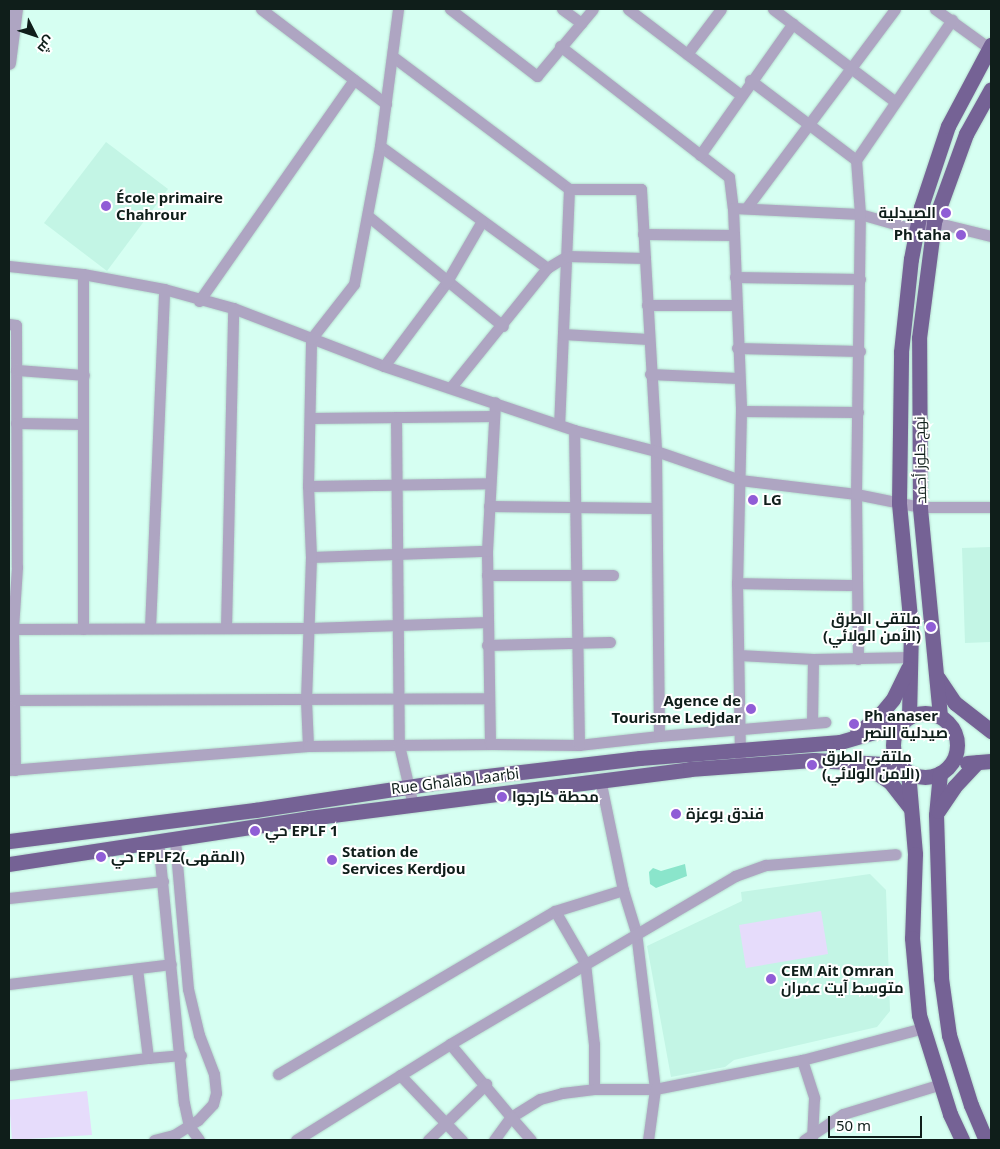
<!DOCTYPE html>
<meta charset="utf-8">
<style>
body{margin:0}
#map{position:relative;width:1000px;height:1149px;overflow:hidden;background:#d6fff2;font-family:"Noto Sans",Cairo,sans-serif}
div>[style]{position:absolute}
.built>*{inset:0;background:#c3f5e5}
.green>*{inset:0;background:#e6dcfb}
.water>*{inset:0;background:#8ae5cb}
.roads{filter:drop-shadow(0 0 1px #b6dbcf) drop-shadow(0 0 1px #b6dbcf)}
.minor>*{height:11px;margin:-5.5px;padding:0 5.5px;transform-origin:5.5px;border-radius:5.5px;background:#aea5c2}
.tertiary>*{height:14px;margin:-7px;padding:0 7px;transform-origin:7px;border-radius:7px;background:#aea5c2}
.primary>*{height:15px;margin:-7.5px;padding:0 7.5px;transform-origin:7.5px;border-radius:7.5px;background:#756295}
.primary>.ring{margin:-7.5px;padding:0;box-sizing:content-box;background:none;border:15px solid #756295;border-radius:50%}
.dots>*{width:14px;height:14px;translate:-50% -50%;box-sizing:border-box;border:2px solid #fff;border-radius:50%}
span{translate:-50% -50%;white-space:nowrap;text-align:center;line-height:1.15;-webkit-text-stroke:4px #fff;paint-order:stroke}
.poi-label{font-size:15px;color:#0f1e1a;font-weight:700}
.left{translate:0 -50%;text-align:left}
.right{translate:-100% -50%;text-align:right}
.street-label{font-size:15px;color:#0f1e1a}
.frame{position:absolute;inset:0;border:10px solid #0f1e1a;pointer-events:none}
.north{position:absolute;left:10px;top:10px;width:50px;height:50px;-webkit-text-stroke:4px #fff;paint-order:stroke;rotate:131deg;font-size:14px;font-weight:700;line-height:20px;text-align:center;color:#0f1e1a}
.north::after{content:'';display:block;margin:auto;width:18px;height:22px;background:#0f1e1a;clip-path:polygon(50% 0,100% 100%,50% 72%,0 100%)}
.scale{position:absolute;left:828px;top:1116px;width:94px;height:22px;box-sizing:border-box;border:2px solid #0f1e1a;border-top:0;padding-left:6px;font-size:15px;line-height:18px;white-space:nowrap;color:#0f1e1a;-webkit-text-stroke:4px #fff;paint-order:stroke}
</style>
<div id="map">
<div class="built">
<i style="clip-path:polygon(106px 142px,168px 189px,107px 271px,44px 223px)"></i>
<i style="clip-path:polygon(991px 547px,991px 642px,965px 643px,962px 548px)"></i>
<i style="clip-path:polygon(870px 874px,886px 890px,890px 1011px,877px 1027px,734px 1060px,725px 1067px,671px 1077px,647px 946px,742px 901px,741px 892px)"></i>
</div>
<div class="green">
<i style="clip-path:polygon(821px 911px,828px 954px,746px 968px,739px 925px)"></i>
<i style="clip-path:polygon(87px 1091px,92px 1135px,12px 1140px,9px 1100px)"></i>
</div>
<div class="water">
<i style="clip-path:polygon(685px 864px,687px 876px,656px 888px,650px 884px,649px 872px,653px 868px,661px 871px)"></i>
</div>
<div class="roads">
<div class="minor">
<i style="left:261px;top:9px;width:157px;rotate:37.2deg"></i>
<i style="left:450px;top:9px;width:110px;rotate:37.6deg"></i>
<i style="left:537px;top:76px;width:87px;rotate:-50.1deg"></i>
<i style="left:562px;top:9px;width:24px;rotate:36deg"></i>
<i style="left:628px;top:9px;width:142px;rotate:37.3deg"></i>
<i style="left:773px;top:9px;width:152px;rotate:37.2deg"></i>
<i style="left:935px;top:9px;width:67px;rotate:35.8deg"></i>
<i style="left:560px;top:46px;width:214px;rotate:37.8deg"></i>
<i style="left:729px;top:177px;width:31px;rotate:83deg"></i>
<i style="left:733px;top:208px;width:127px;rotate:2.7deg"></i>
<i style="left:860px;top:214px;width:58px;rotate:15.9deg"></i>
<i style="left:916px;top:230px;width:20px;rotate:-24deg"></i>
<i style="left:934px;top:222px;width:59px;rotate:13.8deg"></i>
<i style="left:687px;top:54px;width:56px;rotate:-52.9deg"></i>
<i style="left:392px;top:56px;width:221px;rotate:36.9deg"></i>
<i style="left:569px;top:189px;width:235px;rotate:92.4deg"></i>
<i style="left:750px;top:80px;width:133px;rotate:37deg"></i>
<i style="left:380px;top:146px;width:207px;rotate:36.1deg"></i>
<i style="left:547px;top:268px;width:23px;rotate:-31deg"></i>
<i style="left:567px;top:256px;width:78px;rotate:1.5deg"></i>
<i style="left:700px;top:155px;width:161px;rotate:-54.8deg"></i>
<i style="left:569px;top:189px;width:72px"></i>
<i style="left:641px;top:189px;width:262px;rotate:86.7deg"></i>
<i style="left:656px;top:451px;width:285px;rotate:89.4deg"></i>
<i style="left:659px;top:736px;width:81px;rotate:173.6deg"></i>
<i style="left:747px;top:207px;width:247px;rotate:-53.2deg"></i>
<i style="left:733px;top:208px;width:203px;rotate:87.7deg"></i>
<i style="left:741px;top:411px;width:172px;rotate:91.3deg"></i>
<i style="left:737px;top:583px;width:173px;rotate:89deg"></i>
<i style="left:368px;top:216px;width:174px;rotate:39.2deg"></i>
<i style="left:643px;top:234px;width:91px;rotate:0.6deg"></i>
<i style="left:9px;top:266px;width:74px;rotate:6.2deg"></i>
<i style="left:83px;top:274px;width:82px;rotate:10.5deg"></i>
<i style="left:164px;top:289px;width:72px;rotate:15.4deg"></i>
<i style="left:233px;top:308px;width:162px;rotate:21deg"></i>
<i style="left:384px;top:366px;width:200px;rotate:18.6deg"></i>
<i style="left:574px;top:430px;width:85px;rotate:14.4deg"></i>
<i style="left:656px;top:451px;width:89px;rotate:19deg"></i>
<i style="left:740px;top:480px;width:117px;rotate:6.9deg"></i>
<i style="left:856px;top:494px;width:65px;rotate:11.5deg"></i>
<i style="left:920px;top:507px;width:71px"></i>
<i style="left:735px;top:277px;width:125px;rotate:0.9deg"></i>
<i style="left:199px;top:301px;width:270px;rotate:-55deg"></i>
<i style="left:647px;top:305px;width:89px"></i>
<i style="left:9px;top:324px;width:7px;rotate:8deg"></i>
<i style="left:16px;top:325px;width:242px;rotate:89.8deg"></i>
<i style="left:17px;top:567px;width:62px;rotate:93.7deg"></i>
<i style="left:13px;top:629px;width:141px;rotate:89.2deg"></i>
<i style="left:563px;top:334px;width:85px;rotate:3.4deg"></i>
<i style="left:737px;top:348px;width:123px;rotate:1.4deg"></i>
<i style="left:384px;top:366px;width:104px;rotate:-53.2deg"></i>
<i style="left:446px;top:283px;width:72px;rotate:-59.9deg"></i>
<i style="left:16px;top:370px;width:68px;rotate:4.2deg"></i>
<i style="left:650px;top:374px;width:88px;rotate:2.6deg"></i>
<i style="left:451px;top:387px;width:153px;rotate:-51.1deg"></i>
<i style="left:741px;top:411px;width:117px;rotate:0.5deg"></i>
<i style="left:396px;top:417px;width:328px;rotate:89.5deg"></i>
<i style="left:399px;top:745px;width:91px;rotate:-0.6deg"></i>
<i style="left:490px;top:744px;width:193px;rotate:-90.9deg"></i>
<i style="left:487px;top:551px;width:149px;rotate:-86.9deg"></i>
<i style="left:310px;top:418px;width:184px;rotate:-0.6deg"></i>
<i style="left:16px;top:423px;width:67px;rotate:0.9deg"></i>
<i style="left:308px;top:486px;width:182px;rotate:-0.9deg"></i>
<i style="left:489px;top:506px;width:166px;rotate:0.7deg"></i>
<i style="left:311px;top:557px;width:176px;rotate:-2deg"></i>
<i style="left:487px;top:575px;width:126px"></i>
<i style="left:737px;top:583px;width:120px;rotate:1deg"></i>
<i style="left:150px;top:628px;width:339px;rotate:-87.6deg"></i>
<i style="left:226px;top:628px;width:320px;rotate:-88.7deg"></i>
<i style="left:9px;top:629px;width:301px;rotate:-0.2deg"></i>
<i style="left:310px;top:628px;width:178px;rotate:-1.9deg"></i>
<i style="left:83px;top:629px;width:355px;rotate:-90deg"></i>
<i style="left:487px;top:645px;width:123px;rotate:-1.4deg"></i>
<i style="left:739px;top:655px;width:74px;rotate:3.1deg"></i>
<i style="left:813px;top:659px;width:98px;rotate:-1.2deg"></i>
<i style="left:858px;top:659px;width:165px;rotate:-90.7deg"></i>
<i style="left:856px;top:494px;width:280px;rotate:-89.2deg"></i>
<i style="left:860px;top:214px;width:54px;rotate:-94.2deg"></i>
<i style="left:856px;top:160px;width:170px;rotate:-55.6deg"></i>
<i style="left:15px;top:700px;width:473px;rotate:-0.2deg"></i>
<i style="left:812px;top:723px;width:64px;rotate:-89.1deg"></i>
<i style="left:659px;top:736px;width:167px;rotate:-4.8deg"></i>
<i style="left:490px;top:744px;width:89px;rotate:0.6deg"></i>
<i style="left:579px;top:745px;width:315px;rotate:-90.9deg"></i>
<i style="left:308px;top:746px;width:46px;rotate:-92.5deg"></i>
<i style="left:306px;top:700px;width:143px;rotate:-88deg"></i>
<i style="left:311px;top:557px;width:71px;rotate:-92.4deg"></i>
<i style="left:308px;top:486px;width:147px;rotate:-88.8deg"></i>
<i style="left:311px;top:339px;width:70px;rotate:-52deg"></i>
<i style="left:354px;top:284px;width:140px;rotate:-79.3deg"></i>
<i style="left:380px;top:146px;width:138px;rotate:-82.5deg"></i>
<i style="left:9px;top:770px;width:300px;rotate:-4.6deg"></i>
<i style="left:308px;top:746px;width:91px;rotate:-0.6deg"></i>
<i style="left:399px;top:745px;width:62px;rotate:76.9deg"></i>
<i style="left:600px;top:779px;width:113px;rotate:78.3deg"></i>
<i style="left:623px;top:890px;width:44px;rotate:72.8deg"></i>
<i style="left:636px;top:932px;width:158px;rotate:83.1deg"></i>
<i style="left:655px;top:1089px;width:51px;rotate:97.8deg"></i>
<i style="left:158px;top:840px;width:264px;rotate:84.4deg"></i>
<i style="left:184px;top:1103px;width:24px;rotate:78deg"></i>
<i style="left:189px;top:1126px;width:17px;rotate:54deg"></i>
<i style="left:9px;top:898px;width:155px;rotate:-6.3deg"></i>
<i style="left:555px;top:911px;width:60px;rotate:60deg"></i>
<i style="left:585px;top:963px;width:81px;rotate:83.7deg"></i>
<i style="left:594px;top:1044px;width:45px;rotate:90deg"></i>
<i style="left:9px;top:984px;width:163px;rotate:-7deg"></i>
<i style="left:450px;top:1044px;width:95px;rotate:50.1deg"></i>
<i style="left:511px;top:1117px;width:34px;rotate:-32deg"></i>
<i style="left:540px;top:1099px;width:23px;rotate:-15deg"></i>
<i style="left:562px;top:1093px;width:32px;rotate:-7deg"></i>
<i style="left:594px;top:1089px;width:61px"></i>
<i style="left:655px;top:1089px;width:150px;rotate:-11.2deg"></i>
<i style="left:802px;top:1060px;width:125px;rotate:-14.8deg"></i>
<i style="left:148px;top:1058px;width:33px;rotate:-5deg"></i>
<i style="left:802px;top:1060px;width:40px;rotate:72deg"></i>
<i style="left:814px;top:1098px;width:41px;rotate:92.8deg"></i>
<i style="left:278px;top:1074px;width:321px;rotate:-30.5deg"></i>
<i style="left:555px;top:911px;width:71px;rotate:-17.2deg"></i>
<i style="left:9px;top:1075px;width:140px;rotate:-7deg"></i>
<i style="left:148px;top:1058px;width:90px;rotate:-97deg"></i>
<i style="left:400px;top:1075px;width:90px;rotate:46.4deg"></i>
<i style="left:154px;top:1140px;width:21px;rotate:-14deg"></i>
<i style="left:174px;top:1135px;width:28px;rotate:-32deg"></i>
<i style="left:198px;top:1120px;width:22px;rotate:-47deg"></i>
<i style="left:213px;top:1104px;width:11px;rotate:-75deg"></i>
<i style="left:216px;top:1093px;width:19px;rotate:-96deg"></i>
<i style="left:214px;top:1074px;width:42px;rotate:-111deg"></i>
<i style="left:199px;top:1035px;width:47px;rotate:-103.4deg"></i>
<i style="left:188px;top:989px;width:151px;rotate:-95deg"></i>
<i style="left:296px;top:1140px;width:181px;rotate:-31.9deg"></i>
<i style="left:450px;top:1044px;width:331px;rotate:-30.5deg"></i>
<i style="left:735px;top:876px;width:33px;rotate:-20deg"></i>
<i style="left:766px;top:865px;width:130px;rotate:-4.8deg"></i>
<i style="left:428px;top:1140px;width:81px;rotate:-44deg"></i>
<i style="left:494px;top:1140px;width:29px;rotate:-54deg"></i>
<i style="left:511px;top:1117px;width:30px;rotate:49deg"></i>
<i style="left:804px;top:1140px;width:47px;rotate:-33.7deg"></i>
<i style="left:843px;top:1114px;width:102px;rotate:-17deg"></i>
</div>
<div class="tertiary">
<i style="left:9px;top:63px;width:54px;rotate:-82.6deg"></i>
</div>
<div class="primary">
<i style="left:938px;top:678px;width:30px;rotate:56deg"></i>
<i style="left:955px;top:703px;width:46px;rotate:37.9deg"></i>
<i class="ring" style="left:893px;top:713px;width:49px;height:49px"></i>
<i style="left:940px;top:716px;width:210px;rotate:-95.5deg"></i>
<i style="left:920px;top:507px;width:169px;rotate:-90.3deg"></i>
<i style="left:919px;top:338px;width:117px;rotate:-82.6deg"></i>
<i style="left:934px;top:222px;width:94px;rotate:-70deg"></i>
<i style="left:966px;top:134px;width:51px;rotate:-60.9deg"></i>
<i style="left:909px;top:717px;width:89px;rotate:-88.7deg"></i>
<i style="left:911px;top:628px;width:126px;rotate:-95.5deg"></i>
<i style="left:899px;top:503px;width:151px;rotate:-89.2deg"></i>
<i style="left:901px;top:352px;width:94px;rotate:-83.9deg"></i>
<i style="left:911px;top:259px;width:53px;rotate:-79.1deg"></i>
<i style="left:921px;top:207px;width:85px;rotate:-71.6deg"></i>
<i style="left:948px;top:126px;width:92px;rotate:-62deg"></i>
<i style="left:857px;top:733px;width:26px;rotate:-37deg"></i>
<i style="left:878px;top:717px;width:23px;rotate:-50deg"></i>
<i style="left:893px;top:699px;width:34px;rotate:-64deg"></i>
<i style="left:862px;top:763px;width:34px;rotate:34deg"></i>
<i style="left:890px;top:782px;width:33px;rotate:52deg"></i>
<i style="left:967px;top:763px;width:24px;rotate:-5deg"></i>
<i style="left:908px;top:772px;width:82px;rotate:85.1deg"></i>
<i style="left:915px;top:854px;width:84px;rotate:92deg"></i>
<i style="left:912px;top:938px;width:77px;rotate:84.8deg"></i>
<i style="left:919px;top:1015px;width:104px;rotate:72.6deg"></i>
<i style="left:950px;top:1114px;width:29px;rotate:65deg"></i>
<i style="left:940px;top:773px;width:42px;rotate:95.4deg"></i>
<i style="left:936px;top:815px;width:163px;rotate:88.2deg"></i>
<i style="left:941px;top:978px;width:58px;rotate:82deg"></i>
<i style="left:949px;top:1035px;width:73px;rotate:72.6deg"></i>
<i style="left:971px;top:1105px;width:38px;rotate:67deg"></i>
<i style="left:938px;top:811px;width:29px;rotate:-56deg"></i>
<i style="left:954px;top:787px;width:34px;rotate:-47deg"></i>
<i style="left:9px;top:841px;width:248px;rotate:-7.2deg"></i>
<i style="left:255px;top:810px;width:200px;rotate:-8.6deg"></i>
<i style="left:453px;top:780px;width:188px;rotate:-6.7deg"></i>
<i style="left:640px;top:758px;width:201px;rotate:-4.6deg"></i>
<i style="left:840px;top:742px;width:64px;rotate:-16.4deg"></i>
<i style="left:9px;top:864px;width:304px;rotate:-8.7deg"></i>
<i style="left:309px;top:818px;width:384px;rotate:-7.3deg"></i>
<i style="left:690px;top:769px;width:124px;rotate:-4.2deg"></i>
<i style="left:814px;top:760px;width:86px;rotate:3.3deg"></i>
</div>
</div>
<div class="dots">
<i style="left:106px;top:206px;background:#905dd6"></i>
<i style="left:946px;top:213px;background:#905dd6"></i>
<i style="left:961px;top:235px;background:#905dd6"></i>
<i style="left:753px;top:500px;background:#905dd6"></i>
<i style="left:931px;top:627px;background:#905dd6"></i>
<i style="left:751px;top:709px;background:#905dd6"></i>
<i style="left:854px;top:724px;background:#905dd6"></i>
<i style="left:812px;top:765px;background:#905dd6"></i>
<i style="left:502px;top:797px;background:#905dd6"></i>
<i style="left:676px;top:814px;background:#905dd6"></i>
<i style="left:255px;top:831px;background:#905dd6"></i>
<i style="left:101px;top:857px;background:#905dd6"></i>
<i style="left:332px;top:860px;background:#905dd6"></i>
<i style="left:771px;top:979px;background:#905dd6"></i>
</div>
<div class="poi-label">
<span class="left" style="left:116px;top:206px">École primaire<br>Chahrour</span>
<span class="right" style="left:936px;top:213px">الصيدلية</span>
<span class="right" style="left:951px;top:235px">Ph taha</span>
<span class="left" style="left:763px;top:500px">LG</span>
<span class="right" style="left:921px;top:627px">ملتقى الطرق<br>(الأمن الولائي)</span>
<span class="right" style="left:741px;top:709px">Agence de<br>Tourisme Ledjdar</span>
<span class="left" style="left:864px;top:724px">Ph anaser<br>صيدلية النصر</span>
<span class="left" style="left:822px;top:765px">ملتقى الطرق<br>(الامن الولائي)</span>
<span class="left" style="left:512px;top:797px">محطة كارجوا</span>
<span class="left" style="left:686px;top:814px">فندق بوعزة</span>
<span class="left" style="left:265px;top:831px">حي EPLF 1</span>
<span class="left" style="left:342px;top:860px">Station de<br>Services Kerdjou</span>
<span class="left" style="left:111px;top:857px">حي EPLF2(المقهى)</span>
<span class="left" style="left:781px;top:979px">CEM Ait Omran<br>متوسط آيت عمران</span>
</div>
<div class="street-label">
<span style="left:920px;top:460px;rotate:-91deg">نهج حلوز أحمد</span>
<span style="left:455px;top:781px;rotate:-7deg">Rue Ghalab Laarbi</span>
</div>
<div class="frame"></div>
<div class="north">ش</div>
<div class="scale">50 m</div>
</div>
